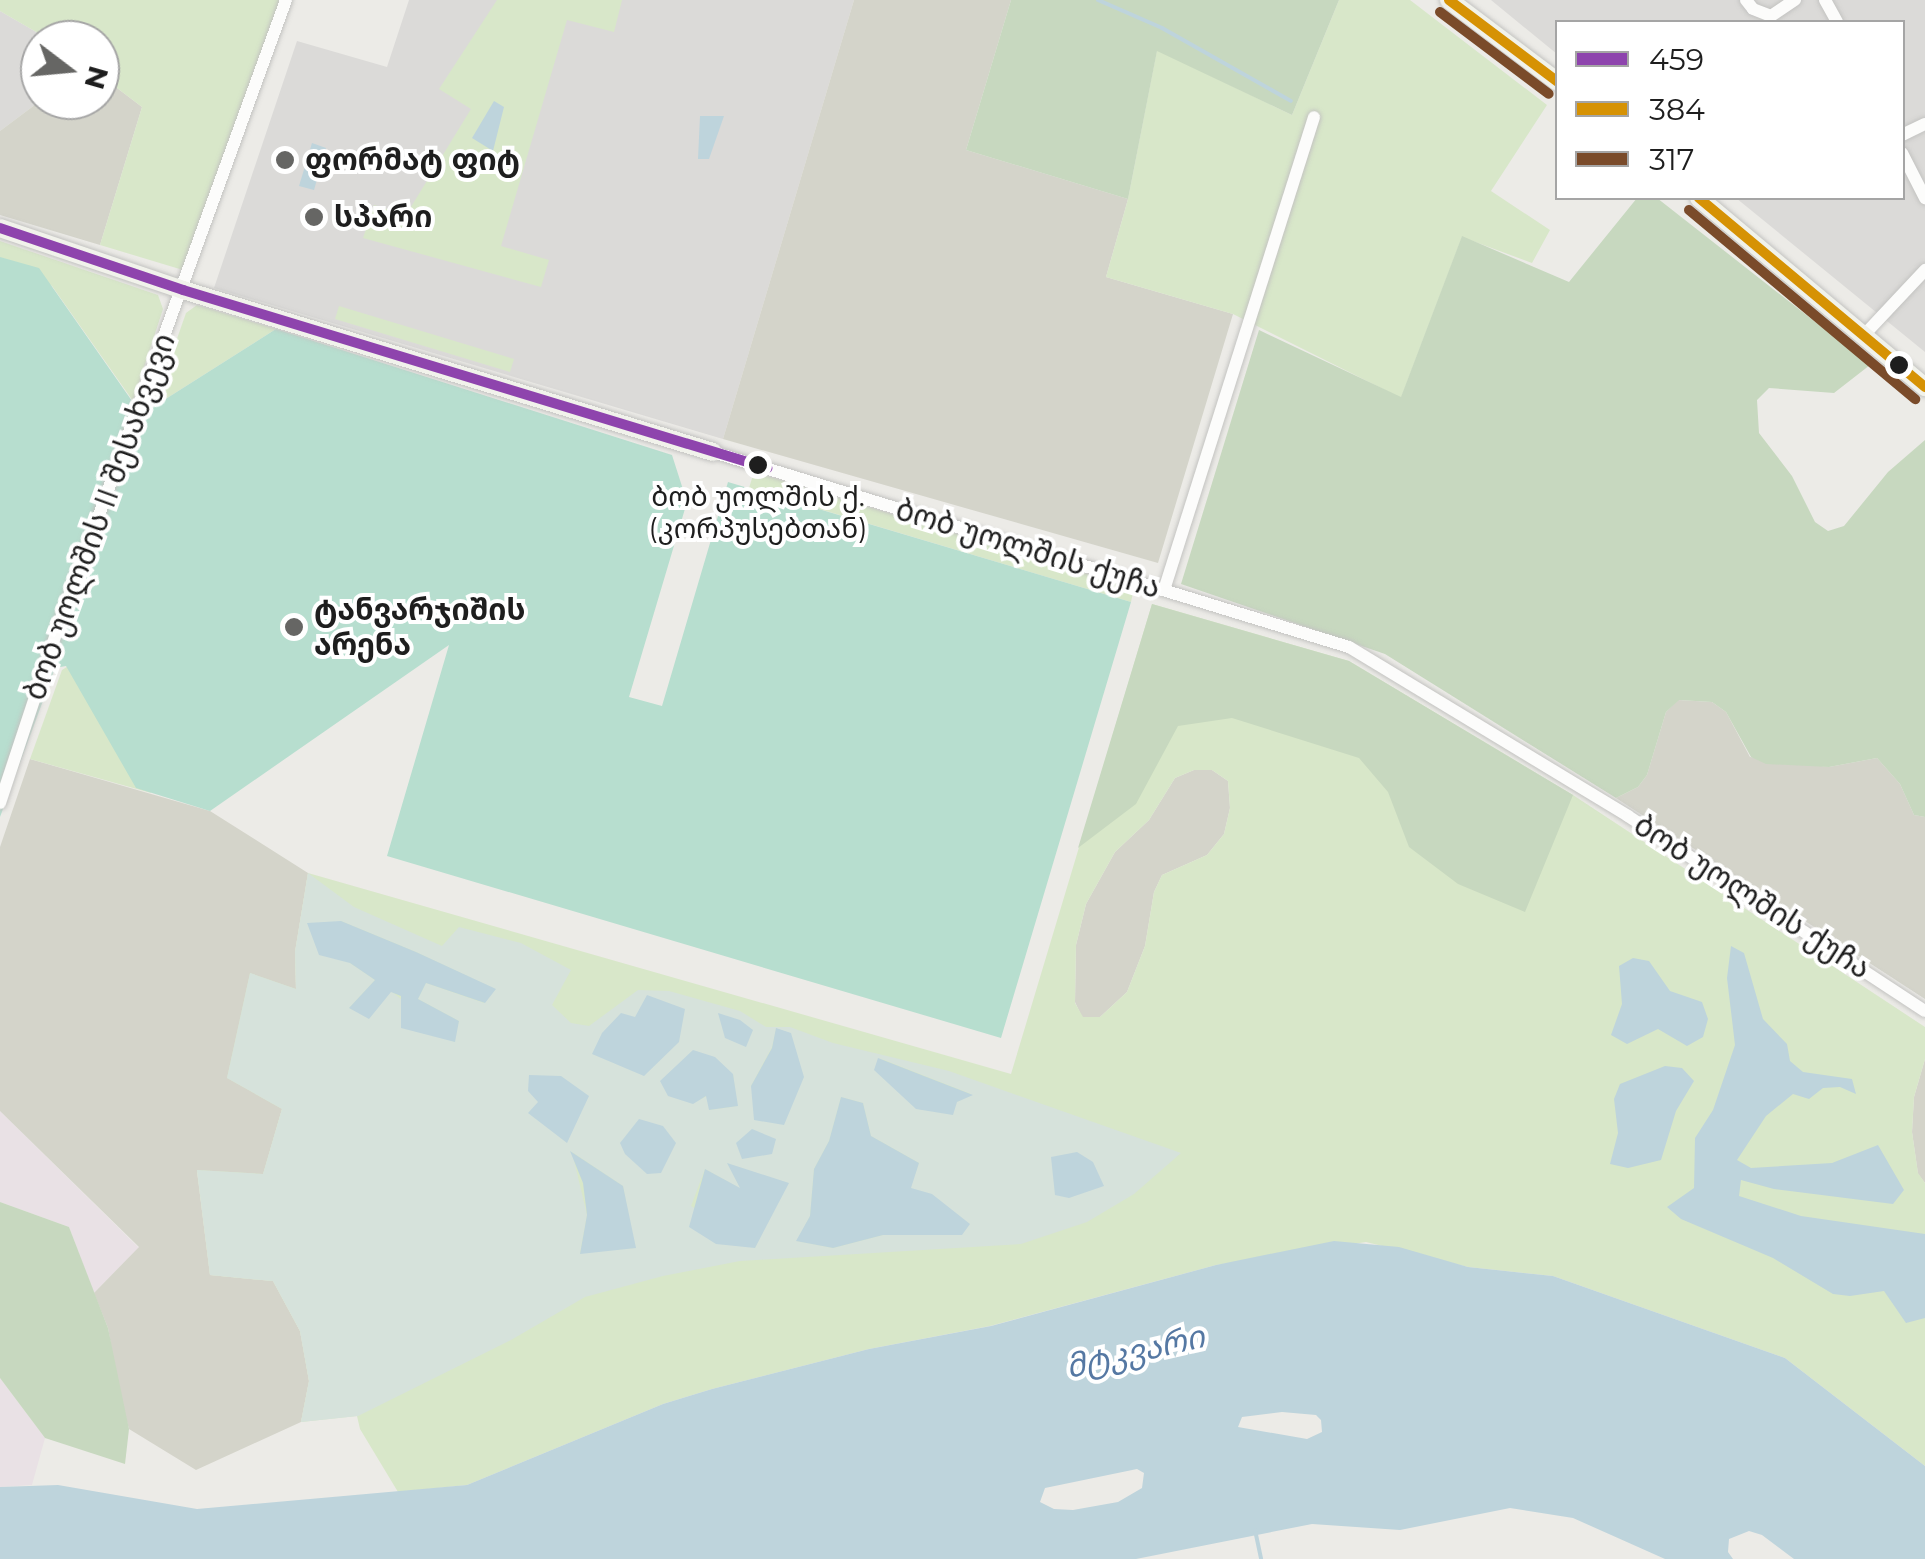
<!DOCTYPE html>
<meta charset="utf-8">
<style>
body{margin:0}
#map{position:relative;width:1925px;height:1559px;overflow:hidden;background:#ecebe7;font-family:Montserrat,"Noto Sans Georgian",sans-serif}
div>[style]{position:absolute}
.residential>*{inset:0;background:#dbdad8}
.industrial>*{inset:0;background:#e9e1e5}
.construction>*{inset:0;background:#d4d4ca}
.grass>*{inset:0;background:#d8e7c9}
.forest>*{inset:0;background:#c7d8bf}
.wetland>*{inset:0;background:#d6e2db}
.pitch>*{inset:0;background:#b7decf}
.water>*{inset:0;background:#bed4dc}
.stream>*{height:4px;margin:-2px;padding:0 2px;transform-origin:2px;border-radius:2px;background:#bed4dc}
.roads{filter:drop-shadow(0 0 2px #c3c3c1) drop-shadow(0 0 2px #c3c3c1)}
.street>*{height:12px;margin:-6px;padding:0 6px;transform-origin:6px;border-radius:6px;background:#fcfcfb}
.secondary>*{height:18px;margin:-9px;padding:0 9px;transform-origin:9px;border-radius:9px;background:#f1f2eb}
.bus-1>*{height:10px;margin:-5px;padding:0 5px;transform-origin:5px;border-radius:5px;background:#8e44ad}
.bus-2>*{height:10px;margin:-5px;padding:0 5px;transform-origin:5px;border-radius:5px;background:#d69204}
.bus-3>*{height:10px;margin:-5px;padding:0 5px;transform-origin:5px;border-radius:5px;background:#7a4b2a}
.dots>*{width:28px;height:28px;translate:-50% -50%;box-sizing:border-box;border:5px solid #fff;border-radius:50%}
span{translate:-50% -50%;white-space:nowrap;text-align:center;line-height:1.15;-webkit-text-stroke:8px #fff;paint-order:stroke}
.bus-label{font-size:28px;color:#1e1e1e}
.poi-label{font-size:30px;color:#1e1e1e;font-weight:700}
.left{translate:0 -50%;text-align:left}
.street-label{font-size:30px;color:#1e1e1e}
.water-label{font-size:32px;color:#5578a3;font-style:italic}
.legend{position:absolute;left:1555px;top:20px;width:350px;height:180px;box-sizing:border-box;background:#fff;border:2px solid #a5a5a5;margin:0;padding:12px 18px;list-style:none;font-size:30px;color:#1e1e1e}
.legend li{display:flex;align-items:center;gap:20px;height:50px}
.legend b{width:50px;border:2px solid #a5a5a5}
.north{position:absolute;left:20px;top:20px;width:100px;height:100px;box-sizing:border-box;background:#fff;border:2px solid #a5a5a5;border-radius:50%;rotate:106deg;font-size:28px;font-weight:700;line-height:40px;text-align:center;color:#1e1e1e}
.north::after{content:'';display:block;margin:auto;width:35px;height:45px;background:#666664;clip-path:polygon(50% 0,100% 100%,50% 72%,0 100%)}
</style>
<div id="map">
<div class="residential">
<i style="clip-path:polygon(409px 0,854px 0,723px 439px,214px 288px,297px 41px,387px 67px)"></i>
<i style="clip-path:polygon(1491px 0,1925px 0,1925px 352px,1736px 198px,1902px 198px,1902px 22px,1558px 22px,1557px 54px)"></i>
<i style="clip-path:polygon(0 11px,50px 40px,40px 40px,36px 104px,0 131px)"></i>
</div>
<div class="industrial">
<i style="clip-path:polygon(0 1111px,139px 1248px,94px 1293px,69px 1227px,0 1202px)"></i>
<i style="clip-path:polygon(0 1378px,45px 1438px,32px 1485px,0 1487px)"></i>
</div>
<div class="construction">
<i style="clip-path:polygon(854px 0,1011px 0,966px 150px,1128px 199px,1106px 277px,1233px 314px,1158px 563px,723px 439px)"></i>
<i style="clip-path:polygon(100px 75px,142px 107px,100px 245px,0 215px,0 131px,36px 104px,40px 91px,40px 100px,100px 100px)"></i>
<i style="clip-path:polygon(1678px 700px,1712px 702px,1726px 712px,1750px 757px,1829px 767px,1877px 758px,1900px 784px,1914px 815px,1925px 817px,1925px 999px,1616px 798px,1638px 787px,1647px 775px,1666px 712px)"></i>
<i style="clip-path:polygon(30px 759px,210px 811px,308px 873px,295px 952px,296px 990px,250px 974px,282px 1109px,263px 1175px,197px 1171px,210px 1275px,273px 1281px,300px 1331px,309px 1381px,301px 1422px,196px 1470px,129px 1429px,120px 1397px,108px 1328px,94px 1293px,139px 1247px,0 1111px,0 847px)"></i>
<i style="clip-path:polygon(1194px 770px,1212px 770px,1228px 781px,1230px 808px,1224px 834px,1207px 855px,1162px 875px,1154px 892px,1145px 946px,1127px 992px,1100px 1017px,1082px 1017px,1075px 1002px,1076px 945px,1086px 904px,1115px 852px,1149px 820px,1175px 778px)"></i>
<i style="clip-path:polygon(1925px 1059px,1925px 1183px,1918px 1174px,1912px 1132px,1914px 1097px)"></i>
</div>
<div class="grass">
<i style="clip-path:polygon(0 0,282px 0,183px 270px,100px 245px,142px 107px,100px 75px,100px 40px,50px 40px,0 11px)"></i>
<i style="clip-path:polygon(497px 0,622px 0,614px 32px,567px 20px,501px 246px,549px 260px,541px 287px,363px 238px,374px 205px,406px 215px,471px 109px,439px 89px)"></i>
<i style="clip-path:polygon(1339px 0,1410px 0,1547px 105px,1491px 191px,1550px 230px,1532px 263px,1462px 237px,1401px 398px,1233px 314px,1106px 277px,1128px 199px,1157px 50px,1292px 115px)"></i>
<i style="clip-path:polygon(0 241px,158px 295px,163px 309px,133px 401px,52px 286px,0 262px)"></i>
<i style="clip-path:polygon(197px 305px,276px 329px,153px 407px,186px 313px)"></i>
<i style="clip-path:polygon(339px 306px,514px 359px,510px 372px,335px 319px)"></i>
<i style="clip-path:polygon(754px 472px,1134px 588px,1131px 602px,749px 488px)"></i>
<i style="clip-path:polygon(evenodd,1152px 604px,1349px 661px,1573px 795px,1925px 1027px,1925px 1059px,1914px 1097px,1912px 1132px,1918px 1173px,1925px 1183px,1925px 1466px,1785px 1358px,1553px 1276px,1468px 1267px,1366px 1242px,1216px 1265px,990px 1326px,869px 1349px,712px 1389px,663px 1404px,467px 1485px,398px 1492px,360px 1429px,357px 1416px,301px 1422px,309px 1381px,300px 1331px,273px 1281px,210px 1275px,197px 1170px,263px 1174px,282px 1109px,227px 1078px,250px 973px,296px 989px,295px 952px,308px 873px,1011px 1074px,1152px 604px,1194px 770px,1212px 770px,1228px 781px,1230px 808px,1224px 834px,1207px 855px,1162px 875px,1154px 892px,1145px 946px,1127px 992px,1100px 1017px,1083px 1017px,1075px 1003px,1076px 945px,1086px 904px,1115px 852px,1149px 820px,1175px 778px,1194px 770px)"></i>
<i style="clip-path:polygon(73px 663px,151px 793px,30px 759px,62px 670px)"></i>
</div>
<div class="forest">
<i style="clip-path:polygon(1011px 0,1339px 0,1292px 115px,1157px 51px,1128px 199px,966px 150px)"></i>
<i style="clip-path:polygon(1637px 198px,1657px 198px,1870px 365px,1834px 393px,1769px 388px,1757px 400px,1759px 433px,1792px 476px,1815px 522px,1828px 531px,1844px 526px,1888px 472px,1925px 440px,1925px 817px,1914px 815px,1900px 784px,1877px 758px,1829px 767px,1766px 764px,1751px 757px,1726px 712px,1712px 702px,1679px 700px,1666px 712px,1647px 775px,1638px 787px,1616px 798px,1385px 654px,1181px 584px,1259px 330px,1401px 397px,1462px 236px,1569px 282px)"></i>
<i style="clip-path:polygon(1152px 604px,1349px 661px,1573px 795px,1525px 912px,1458px 884px,1409px 847px,1388px 792px,1359px 758px,1232px 718px,1178px 726px,1136px 804px,1078px 848px)"></i>
<i style="clip-path:polygon(0 1202px,69px 1227px,108px 1328px,129px 1429px,125px 1464px,45px 1438px,0 1378px)"></i>
</div>
<div class="wetland">
<i style="clip-path:polygon(evenodd,308px 873px,354px 907px,442px 946px,459px 927px,521px 943px,571px 970px,552px 1005px,571px 1023px,589px 1026px,638px 990px,669px 991px,740px 1011px,766px 1027px,790px 1027px,833px 1043px,949px 1071px,1181px 1153px,1134px 1194px,1087px 1222px,1021px 1244px,740px 1261px,663px 1276px,585px 1297px,511px 1340px,358px 1416px,301px 1422px,309px 1381px,300px 1331px,273px 1281px,210px 1275px,197px 1170px,263px 1174px,282px 1109px,227px 1078px,250px 973px,296px 989px,295px 952px,308px 873px,341px 921px,416px 952px,495px 989px,484px 1003px,426px 983px,418px 999px,459px 1021px,454px 1042px,391px 991px,349px 1008px,375px 980px,350px 963px,341px 921px,308px 873px,776px 1029px,784px 1124px,751px 1086px,772px 1047px,776px 1029px,308px 873px,879px 1058px,971px 1094px,957px 1102px,879px 1058px,308px 873px,733px 1074px,737px 1106px,710px 1110px,707px 1096px,693px 1103px,733px 1074px,308px 873px,841px 1097px,863px 1103px,871px 1136px,919px 1163px,910px 1188px,961px 1235px,883px 1235px,833px 1248px,797px 1241px,810px 1216px,814px 1169px,829px 1141px,841px 1097px,308px 873px,572px 1152px,623px 1186px,635px 1248px,580px 1253px,587px 1215px,572px 1152px,308px 873px,728px 1164px,756px 1173px,766px 1221px,755px 1248px,691px 1206px,705px 1169px,741px 1189px,728px 1164px)"></i>
</div>
<div class="pitch">
<i style="clip-path:polygon(0 257px,39px 268px,132px 401px,153px 407px,276px 329px,672px 455px,687px 502px,629px 697px,662px 706px,728px 482px,1131px 602px,1001px 1038px,387px 856px,449px 645px,210px 811px,136px 788px,66px 666px,55px 668px,0 817px)"></i>
</div>
<div class="water">
<i style="clip-path:polygon(494px 101px,504px 107px,493px 151px,472px 138px)"></i>
<i style="clip-path:polygon(700px 116px,724px 116px,709px 159px,698px 159px)"></i>
<i style="clip-path:polygon(312px 143px,326px 148px,314px 190px,299px 186px)"></i>
<i style="clip-path:polygon(341px 921px,416px 952px,496px 989px,485px 1003px,426px 983px,418px 999px,459px 1021px,455px 1042px,401px 1028px,401px 996px,391px 992px,369px 1019px,349px 1008px,375px 980px,350px 963px,319px 955px,307px 923px)"></i>
<i style="clip-path:polygon(1731px 946px,1744px 953px,1763px 1019px,1787px 1044px,1790px 1061px,1803px 1072px,1852px 1079px,1856px 1094px,1840px 1087px,1823px 1088px,1809px 1099px,1793px 1094px,1766px 1116px,1737px 1160px,1751px 1168px,1832px 1163px,1878px 1145px,1904px 1190px,1893px 1204px,1774px 1189px,1741px 1180px,1739px 1196px,1801px 1216px,1925px 1234px,1925px 1318px,1906px 1323px,1884px 1291px,1850px 1296px,1833px 1294px,1773px 1258px,1681px 1219px,1667px 1207px,1694px 1188px,1695px 1138px,1713px 1110px,1735px 1045px,1727px 978px)"></i>
<i style="clip-path:polygon(1633px 958px,1649px 961px,1670px 991px,1702px 1002px,1708px 1019px,1703px 1037px,1687px 1046px,1658px 1029px,1627px 1044px,1611px 1035px,1622px 1004px,1619px 966px)"></i>
<i style="clip-path:polygon(647px 995px,685px 1009px,679px 1042px,644px 1076px,592px 1054px,602px 1033px,621px 1013px,635px 1017px)"></i>
<i style="clip-path:polygon(718px 1013px,740px 1020px,753px 1030px,746px 1047px,725px 1038px)"></i>
<i style="clip-path:polygon(776px 1028px,791px 1033px,804px 1077px,784px 1125px,754px 1120px,751px 1086px,772px 1048px)"></i>
<i style="clip-path:polygon(693px 1050px,715px 1057px,733px 1074px,738px 1106px,709px 1110px,706px 1096px,693px 1104px,668px 1096px,660px 1081px)"></i>
<i style="clip-path:polygon(878px 1058px,924px 1076px,973px 1095px,957px 1102px,953px 1115px,916px 1109px,874px 1070px)"></i>
<i style="clip-path:polygon(1665px 1066px,1682px 1068px,1694px 1081px,1676px 1111px,1661px 1160px,1628px 1168px,1610px 1164px,1618px 1133px,1614px 1099px,1620px 1084px)"></i>
<i style="clip-path:polygon(529px 1075px,561px 1076px,589px 1096px,567px 1143px,528px 1113px,538px 1102px,528px 1091px)"></i>
<i style="clip-path:polygon(841px 1097px,863px 1103px,871px 1136px,919px 1163px,911px 1188px,932px 1194px,970px 1224px,962px 1235px,883px 1235px,833px 1248px,796px 1241px,810px 1216px,814px 1169px,829px 1141px)"></i>
<i style="clip-path:polygon(639px 1119px,663px 1126px,676px 1143px,661px 1173px,647px 1174px,625px 1154px,620px 1143px)"></i>
<i style="clip-path:polygon(752px 1129px,776px 1139px,772px 1154px,742px 1159px,736px 1143px)"></i>
<i style="clip-path:polygon(570px 1151px,623px 1186px,636px 1248px,580px 1254px,587px 1215px,583px 1183px)"></i>
<i style="clip-path:polygon(1077px 1152px,1093px 1162px,1104px 1186px,1069px 1198px,1055px 1195px,1051px 1157px)"></i>
<i style="clip-path:polygon(727px 1163px,789px 1183px,755px 1248px,716px 1244px,689px 1227px,705px 1169px,740px 1188px)"></i>
<i style="clip-path:polygon(evenodd,1334px 1241px,1399px 1247px,1468px 1267px,1553px 1276px,1785px 1358px,1925px 1466px,1925px 1559px,1794px 1559px,1762px 1535px,1749px 1531px,1729px 1539px,1728px 1552px,1733px 1559px,1665px 1559px,1573px 1518px,1510px 1508px,1400px 1530px,1312px 1524px,1136px 1559px,0 1559px,0 1487px,58px 1485px,197px 1509px,467px 1485px,663px 1404px,712px 1389px,869px 1349px,991px 1326px,1216px 1265px,1334px 1241px,1282px 1412px,1316px 1415px,1321px 1420px,1322px 1432px,1307px 1439px,1238px 1427px,1242px 1417px,1282px 1412px,1334px 1241px,1137px 1469px,1144px 1473px,1142px 1488px,1118px 1502px,1073px 1510px,1054px 1509px,1040px 1502px,1045px 1488px,1137px 1469px)"></i>
</div>
<div class="stream">
<i style="left:1098px;top:0;width:70px;rotate:23.6deg"></i>
<i style="left:1162px;top:28px;width:148px;rotate:29.5deg"></i>
<i style="left:1255px;top:1530px;width:30px;rotate:78deg"></i>
</div>
<div class="roads">
<div class="street">
<i style="left:1746px;top:0;width:11px;rotate:52deg"></i>
<i style="left:1753px;top:9px;width:19px;rotate:21deg"></i>
<i style="left:1771px;top:16px;width:29px;rotate:-34deg"></i>
<i style="left:1825px;top:0;width:25px;rotate:61deg"></i>
<i style="left:1902px;top:135px;width:25px;rotate:-26deg"></i>
<i style="left:1902px;top:153px;width:51px;rotate:62.9deg"></i>
<i style="left:1865px;top:334px;width:88px;rotate:-46.8deg"></i>
<i style="left:713px;top:452px;width:665px;rotate:17.05deg"></i>
<i style="left:1349px;top:647px;width:326px;rotate:31.2deg"></i>
<i style="left:1628px;top:816px;width:355px;rotate:33.3deg"></i>
<i style="left:1164px;top:590px;width:496px;rotate:-72.4deg"></i>
<i style="left:0;top:803px;width:188px;rotate:-71.7deg"></i>
<i style="left:59px;top:625px;width:665px;rotate:-70.04deg"></i>
</div>
<div class="secondary">
<i style="left:1449px;top:0;width:136px;rotate:37deg"></i>
<i style="left:1699px;top:198px;width:295px;rotate:39.9deg"></i>
<i style="left:0;top:228px;width:193px;rotate:18.7deg"></i>
<i style="left:183px;top:290px;width:554px;rotate:17deg"></i>
</div>
</div>
<div class="bus-1">
<i style="left:0;top:228px;width:193px;rotate:18.7deg"></i>
<i style="left:183px;top:290px;width:611px;rotate:16.95deg"></i>
</div>
<div class="bus-2">
<i style="left:1449px;top:0;width:136px;rotate:37deg"></i>
<i style="left:1699px;top:198px;width:295px;rotate:39.9deg"></i>
</div>
<div class="bus-3">
<i style="left:1440px;top:12px;width:136px;rotate:37deg"></i>
<i style="left:1689px;top:210px;width:295px;rotate:39.9deg"></i>
</div>
<div class="dots">
<i style="left:285px;top:160px;background:#666664"></i>
<i style="left:314px;top:217px;background:#666664"></i>
<i style="left:1899px;top:365px;background:#1e1e1e"></i>
<i style="left:758px;top:465px;background:#1e1e1e"></i>
<i style="left:294px;top:627px;background:#666664"></i>
</div>
<div class="bus-label">
<span style="left:758px;top:512px">ბობ უოლშის ქ.<br>(კორპუსებთან)</span>
</div>
<div class="poi-label">
<span class="left" style="left:305px;top:160px">ფორმატ ფიტ</span>
<span class="left" style="left:334px;top:217px">სპარი</span>
<span class="left" style="left:314px;top:627px">ტანვარჯიშის<br>არენა</span>
</div>
<div class="street-label">
<span style="left:100px;top:517px;rotate:-70deg">ბობ უოლშის II შესახვევი</span>
<span style="left:1028px;top:549px;rotate:17deg">ბობ უოლშის ქუჩა</span>
<span style="left:1752px;top:897px;rotate:33deg">ბობ უოლშის ქუჩა</span>
</div>
<div class="water-label">
<span style="left:1135px;top:1352px;rotate:-13deg">მტკვარი</span>
</div>
<ul class="legend">
<li><b style="height:12px;background:#8e44ad"></b>459</li>
<li><b style="height:12px;background:#d69204"></b>384</li>
<li><b style="height:12px;background:#7a4b2a"></b>317</li>
</ul>
<div class="north">N</div>
</div>
